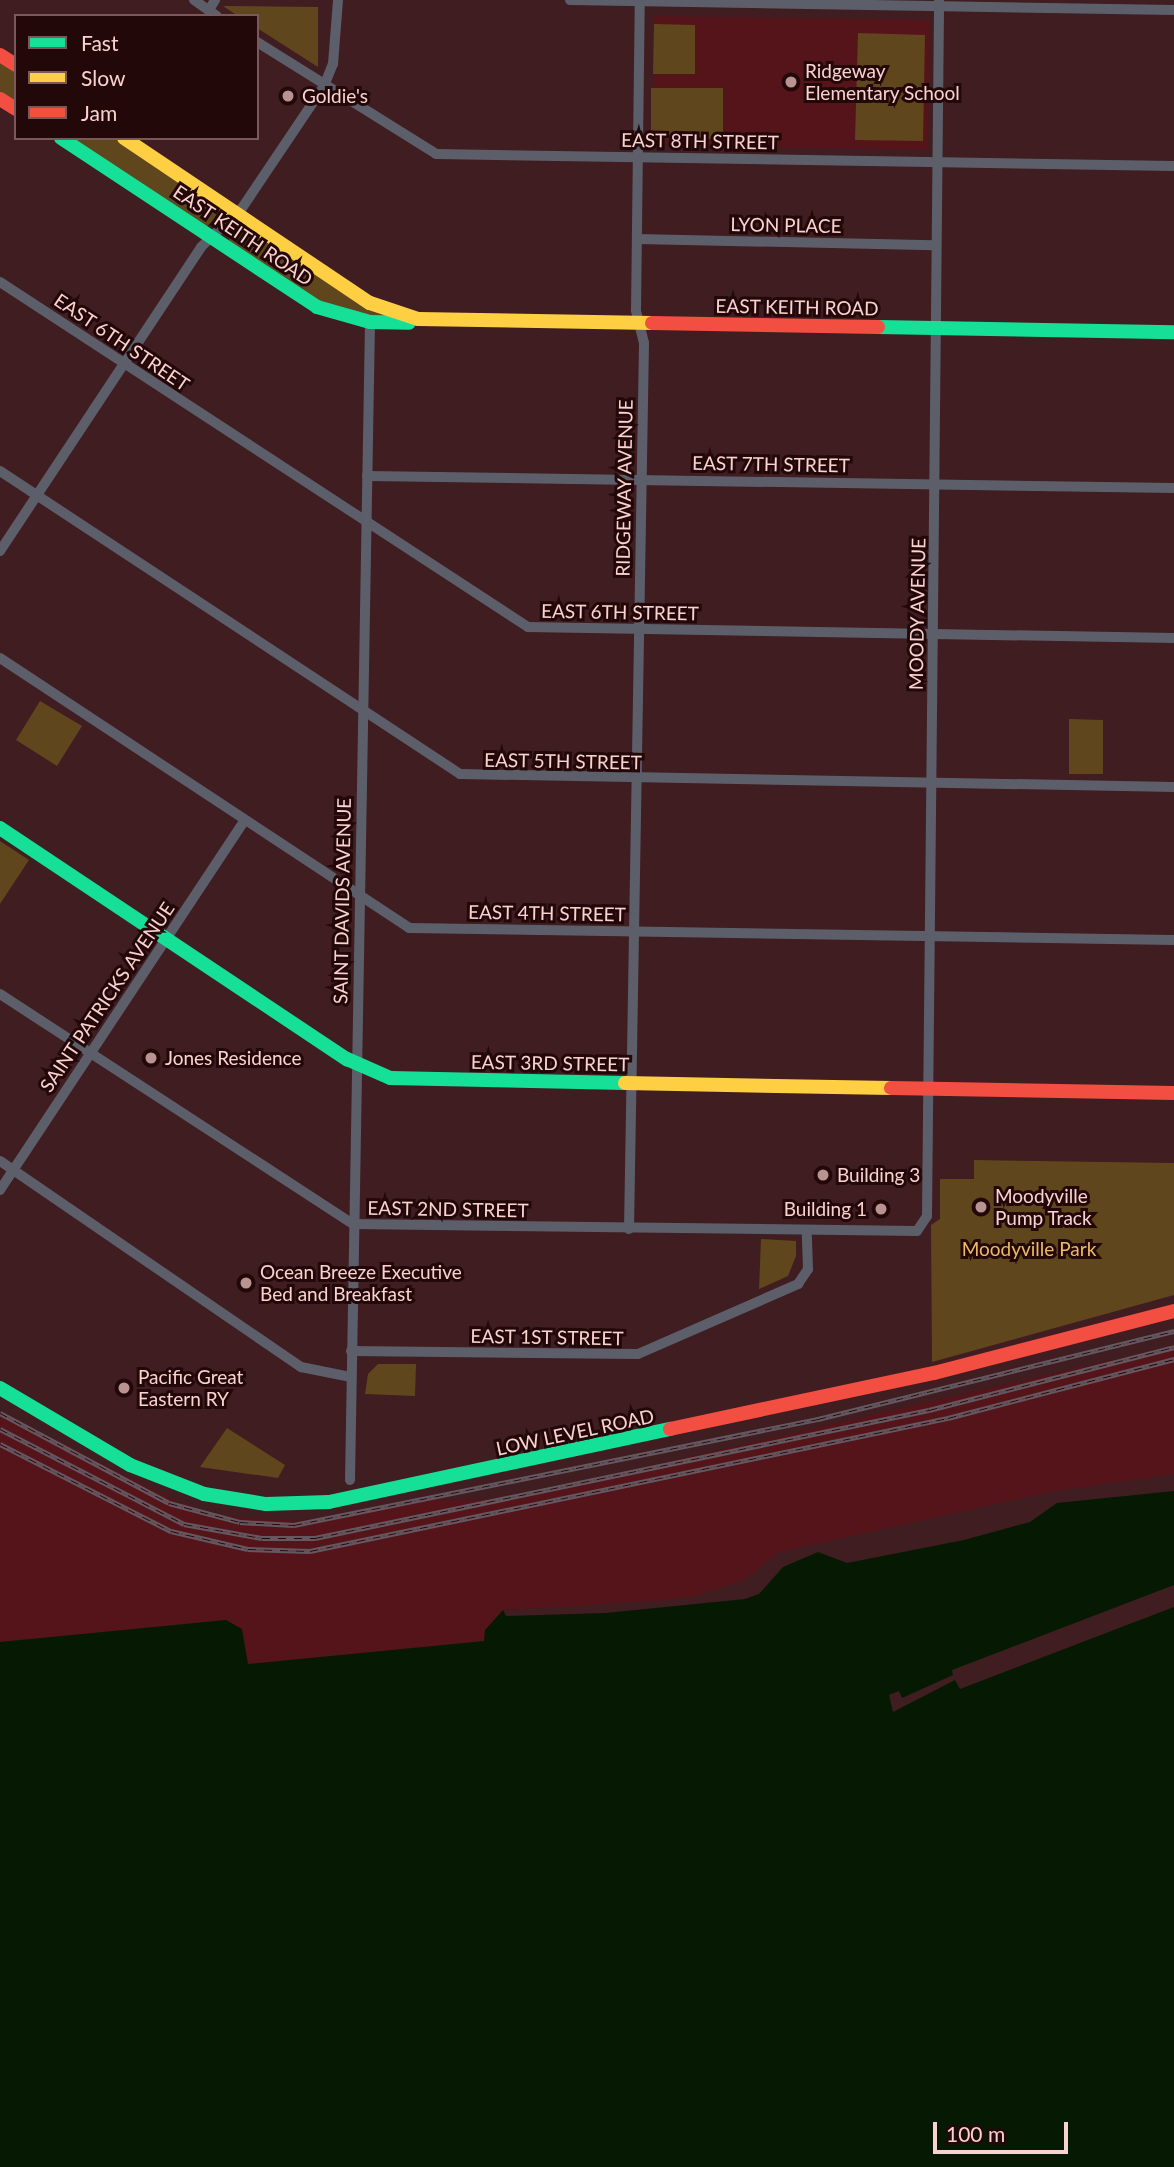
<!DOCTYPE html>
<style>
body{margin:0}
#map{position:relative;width:1174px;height:2167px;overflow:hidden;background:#3f1d20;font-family:Lato,sans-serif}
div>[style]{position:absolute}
.built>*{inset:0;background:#55141a}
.green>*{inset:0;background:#60461d}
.water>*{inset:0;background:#061a03}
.pier>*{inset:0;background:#3f1d20}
.street>*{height:10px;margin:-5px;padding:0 5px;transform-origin:5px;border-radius:5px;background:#5c5e6a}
.fast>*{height:14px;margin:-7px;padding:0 7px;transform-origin:7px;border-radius:7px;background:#16e098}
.slow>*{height:14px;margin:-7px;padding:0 7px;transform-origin:7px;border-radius:7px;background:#ffcf43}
.jam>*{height:14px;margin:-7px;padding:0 7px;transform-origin:7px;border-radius:7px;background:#f24e42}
.rail>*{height:5px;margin-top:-2.5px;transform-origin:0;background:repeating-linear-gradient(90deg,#230809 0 8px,#645961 0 16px);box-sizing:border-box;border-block:2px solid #645961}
.dots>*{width:19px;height:19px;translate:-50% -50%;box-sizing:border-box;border:4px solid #230809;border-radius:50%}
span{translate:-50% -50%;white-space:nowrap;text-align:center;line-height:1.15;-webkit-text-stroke:6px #230809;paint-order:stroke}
.poi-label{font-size:19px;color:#fad2d0}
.left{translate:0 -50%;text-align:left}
.right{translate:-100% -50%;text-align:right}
.street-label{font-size:19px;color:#fad2d0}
.park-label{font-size:19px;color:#edbb61}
.legend{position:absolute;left:14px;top:14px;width:245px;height:126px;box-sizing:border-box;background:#230809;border:2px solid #795959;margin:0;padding:9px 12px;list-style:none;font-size:21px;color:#fad2d0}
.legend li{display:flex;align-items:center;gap:14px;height:35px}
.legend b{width:35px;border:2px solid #795959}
.scale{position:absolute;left:933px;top:2122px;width:135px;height:32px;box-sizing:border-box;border:4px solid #fad2d0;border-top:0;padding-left:9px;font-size:21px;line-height:24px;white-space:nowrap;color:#fad2d0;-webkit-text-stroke:5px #230809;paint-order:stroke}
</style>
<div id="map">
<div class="built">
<i style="clip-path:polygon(654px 16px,930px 20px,928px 150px,653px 145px)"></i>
<i style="clip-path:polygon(1174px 1346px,1174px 1474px,1050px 1492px,779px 1552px,744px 1580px,669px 1604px,484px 1641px,247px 1665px,241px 1629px,226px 1620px,0 1642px,0 1412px,178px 1502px,222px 1516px,299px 1521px,422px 1500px,504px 1499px)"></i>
</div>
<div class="green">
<i style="clip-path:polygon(223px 6px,318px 7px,318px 67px,257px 28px,257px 16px,238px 16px)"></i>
<i style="clip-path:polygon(654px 24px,695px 25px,695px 74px,653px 74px)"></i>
<i style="clip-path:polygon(858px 33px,925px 35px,923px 141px,855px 140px)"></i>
<i style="clip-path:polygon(0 61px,16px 71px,16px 103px,0 93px)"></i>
<i style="clip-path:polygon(651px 88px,723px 88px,723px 139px,651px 139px)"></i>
<i style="clip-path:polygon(68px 138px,117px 138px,225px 210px,206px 227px)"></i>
<i style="clip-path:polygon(237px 223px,243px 223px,405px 318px,364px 317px,321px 304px,227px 244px)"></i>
<i style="clip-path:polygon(40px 701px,82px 726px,57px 766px,16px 740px)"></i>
<i style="clip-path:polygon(1069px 719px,1103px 720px,1103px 774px,1069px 774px)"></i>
<i style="clip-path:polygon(0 841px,29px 860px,0 904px)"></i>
<i style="clip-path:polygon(974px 1160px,1174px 1163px,1174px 1295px,932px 1362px,931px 1225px,940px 1219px,940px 1179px,974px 1179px)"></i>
<i style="clip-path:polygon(761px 1239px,796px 1241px,796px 1256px,788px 1276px,759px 1289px)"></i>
<i style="clip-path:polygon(378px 1364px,416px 1364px,415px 1396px,365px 1394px,368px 1374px)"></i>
<i style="clip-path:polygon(227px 1428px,285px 1465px,278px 1478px,200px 1467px)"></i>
</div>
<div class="water">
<i style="clip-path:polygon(1174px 1484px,1174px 2167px,0 2167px,0 1642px,226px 1620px,242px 1629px,248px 1664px,484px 1641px,485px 1630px,503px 1610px,627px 1607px,745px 1592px,782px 1560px,821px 1547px,839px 1555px,1034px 1516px,1049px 1502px)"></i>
</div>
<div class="pier">
<i style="clip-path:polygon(1174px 1480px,1174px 1491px,1057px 1503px,1030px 1522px,964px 1540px,847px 1563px,818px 1552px,783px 1567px,759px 1594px,745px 1599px,606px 1613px,506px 1616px,503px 1610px,669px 1600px,744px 1588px,780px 1557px,820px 1543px,844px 1553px,1032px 1512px,1053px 1497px)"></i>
<i style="clip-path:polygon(1174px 1585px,1174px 1607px,960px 1689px,955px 1680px,893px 1712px,889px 1695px,899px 1691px,902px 1698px,953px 1675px,952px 1670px)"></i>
</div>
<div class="street">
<i style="left:194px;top:0;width:28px;rotate:35deg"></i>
<i style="left:570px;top:0;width:604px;rotate:0.95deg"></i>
<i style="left:209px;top:10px;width:12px;rotate:-59deg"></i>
<i style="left:257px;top:42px;width:211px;rotate:32deg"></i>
<i style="left:436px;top:154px;width:738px;rotate:0.93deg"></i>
<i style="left:637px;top:239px;width:297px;rotate:1.2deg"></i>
<i style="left:0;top:282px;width:631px;rotate:33.16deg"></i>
<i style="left:528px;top:627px;width:646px;rotate:0.98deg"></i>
<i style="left:0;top:471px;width:551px;rotate:33.37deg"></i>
<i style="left:460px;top:774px;width:714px;rotate:1.04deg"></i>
<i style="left:367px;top:476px;width:807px;rotate:0.85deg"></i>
<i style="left:0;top:551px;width:364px;rotate:-56.5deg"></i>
<i style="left:201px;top:247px;width:57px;rotate:-43.6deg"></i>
<i style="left:242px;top:208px;width:147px;rotate:-56.1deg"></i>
<i style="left:324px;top:86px;width:24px;rotate:-68deg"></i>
<i style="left:333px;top:64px;width:64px;rotate:-85.5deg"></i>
<i style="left:0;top:658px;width:490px;rotate:33.4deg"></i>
<i style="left:409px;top:928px;width:765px;rotate:0.9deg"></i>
<i style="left:0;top:994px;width:421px;rotate:33.1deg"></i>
<i style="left:353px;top:1224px;width:564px;rotate:0.71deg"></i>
<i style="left:917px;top:1231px;width:18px;rotate:-56deg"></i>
<i style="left:927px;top:1216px;width:1216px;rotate:-89.43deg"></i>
<i style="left:0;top:1161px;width:365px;rotate:34.4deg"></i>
<i style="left:301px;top:1367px;width:50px;rotate:11.5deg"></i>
<i style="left:0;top:1190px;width:440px;rotate:-56.5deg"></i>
<i style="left:629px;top:1229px;width:886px;rotate:-89.03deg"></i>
<i style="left:644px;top:343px;width:34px;rotate:-104deg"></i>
<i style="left:636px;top:310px;width:310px;rotate:-89.3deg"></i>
<i style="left:351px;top:1351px;width:287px;rotate:0.6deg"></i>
<i style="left:638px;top:1354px;width:175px;rotate:-23.6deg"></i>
<i style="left:798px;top:1284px;width:18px;rotate:-56deg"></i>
<i style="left:808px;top:1269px;width:38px;rotate:-92deg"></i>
<i style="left:350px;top:1480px;width:1158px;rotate:-89.01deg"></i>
</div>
<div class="fast">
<i style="left:61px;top:138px;width:307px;rotate:33.4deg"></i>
<i style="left:317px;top:307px;width:55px;rotate:15.8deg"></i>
<i style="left:370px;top:322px;width:39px;rotate:1deg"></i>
<i style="left:878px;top:327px;width:296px;rotate:1deg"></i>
<i style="left:0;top:828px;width:417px;rotate:33.7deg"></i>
<i style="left:347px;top:1059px;width:47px;rotate:23.8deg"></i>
<i style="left:390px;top:1078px;width:235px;rotate:1.2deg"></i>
<i style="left:0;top:1388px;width:151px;rotate:30.6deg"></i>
<i style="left:130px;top:1465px;width:79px;rotate:21.4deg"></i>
<i style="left:204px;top:1494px;width:63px;rotate:9.2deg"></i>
<i style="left:266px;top:1504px;width:63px;rotate:-1.8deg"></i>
<i style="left:329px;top:1502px;width:349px;rotate:-12.1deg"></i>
</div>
<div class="slow">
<i style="left:124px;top:138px;width:296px;rotate:33.9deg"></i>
<i style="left:370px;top:303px;width:51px;rotate:18.4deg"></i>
<i style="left:418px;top:319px;width:234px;rotate:1deg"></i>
<i style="left:625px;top:1083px;width:266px;rotate:1.1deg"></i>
</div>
<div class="jam">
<i style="left:0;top:55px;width:19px;rotate:32deg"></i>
<i style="left:0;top:99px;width:19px;rotate:32deg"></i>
<i style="left:652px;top:323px;width:226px;rotate:1deg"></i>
<i style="left:891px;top:1088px;width:283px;rotate:1deg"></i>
<i style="left:670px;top:1429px;width:270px;rotate:-12deg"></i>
<i style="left:934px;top:1373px;width:248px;rotate:-14.5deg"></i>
</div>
<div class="rail">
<i style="left:0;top:1413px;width:191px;rotate:28deg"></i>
<i style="left:169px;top:1503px;width:73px;rotate:15deg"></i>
<i style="left:240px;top:1522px;width:54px;rotate:3.2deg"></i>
<i style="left:294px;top:1525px;width:535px;rotate:-11.44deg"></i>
<i style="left:818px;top:1419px;width:367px;rotate:-13.9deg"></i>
<i style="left:0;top:1429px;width:207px;rotate:27.3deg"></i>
<i style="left:184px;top:1524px;width:79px;rotate:10.2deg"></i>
<i style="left:262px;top:1538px;width:53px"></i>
<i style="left:315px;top:1538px;width:627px;rotate:-11.78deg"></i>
<i style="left:929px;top:1410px;width:253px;rotate:-14.4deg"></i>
<i style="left:0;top:1444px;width:192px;rotate:27deg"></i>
<i style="left:171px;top:1531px;width:79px;rotate:13.2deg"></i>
<i style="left:248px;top:1549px;width:62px;rotate:1.8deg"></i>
<i style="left:310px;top:1551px;width:652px;rotate:-11.78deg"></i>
<i style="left:948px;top:1418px;width:234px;rotate:-14.6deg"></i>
</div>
<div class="dots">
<i style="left:791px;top:82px;background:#b99392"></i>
<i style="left:288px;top:96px;background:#b99392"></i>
<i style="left:151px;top:1058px;background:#b99392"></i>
<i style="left:823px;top:1175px;background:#b99392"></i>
<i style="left:981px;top:1207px;background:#b99392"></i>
<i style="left:881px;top:1209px;background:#b99392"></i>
<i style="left:246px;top:1283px;background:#b99392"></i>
<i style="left:124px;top:1388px;background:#b99392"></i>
</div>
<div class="poi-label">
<span class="left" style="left:805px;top:82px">Ridgeway<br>Elementary School</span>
<span class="left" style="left:302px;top:96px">Goldie's</span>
<span class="left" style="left:165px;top:1058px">Jones Residence</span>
<span class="left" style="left:837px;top:1175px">Building 3</span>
<span class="left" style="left:995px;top:1207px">Moodyville<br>Pump Track</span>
<span class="right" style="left:867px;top:1209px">Building 1</span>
<span class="left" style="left:260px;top:1283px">Ocean Breeze Executive<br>Bed and Breakfast</span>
<span class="left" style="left:138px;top:1388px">Pacific Great<br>Eastern RY</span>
</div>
<div class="street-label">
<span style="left:700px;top:141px;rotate:1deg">EAST 8TH STREET</span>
<span style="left:786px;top:225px;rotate:1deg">LYON PLACE</span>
<span style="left:243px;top:235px;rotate:34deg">EAST KEITH ROAD</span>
<span style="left:797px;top:307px;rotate:1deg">EAST KEITH ROAD</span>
<span style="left:122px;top:342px;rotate:34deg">EAST 6TH STREET</span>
<span style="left:771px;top:464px;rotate:1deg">EAST 7TH STREET</span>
<span style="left:624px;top:488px;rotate:-89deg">RIDGEWAY AVENUE</span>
<span style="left:620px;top:612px;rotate:1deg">EAST 6TH STREET</span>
<span style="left:917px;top:614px;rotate:-89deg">MOODY AVENUE</span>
<span style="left:563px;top:761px;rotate:1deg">EAST 5TH STREET</span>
<span style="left:342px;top:901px;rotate:-89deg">SAINT DAVIDS AVENUE</span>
<span style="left:547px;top:913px;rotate:1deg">EAST 4TH STREET</span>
<span style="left:107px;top:997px;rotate:-56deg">SAINT PATRICKS AVENUE</span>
<span style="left:550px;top:1063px;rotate:1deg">EAST 3RD STREET</span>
<span style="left:448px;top:1209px;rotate:1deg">EAST 2ND STREET</span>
<span style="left:547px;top:1337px;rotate:1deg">EAST 1ST STREET</span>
<span style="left:575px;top:1432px;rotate:-12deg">LOW LEVEL ROAD</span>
</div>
<div class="park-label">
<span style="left:1029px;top:1249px">Moodyville Park</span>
</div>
<ul class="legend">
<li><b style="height:9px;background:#16e098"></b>Fast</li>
<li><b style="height:9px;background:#ffcf43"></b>Slow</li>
<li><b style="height:9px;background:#f24e42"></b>Jam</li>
</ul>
<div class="scale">100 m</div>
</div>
